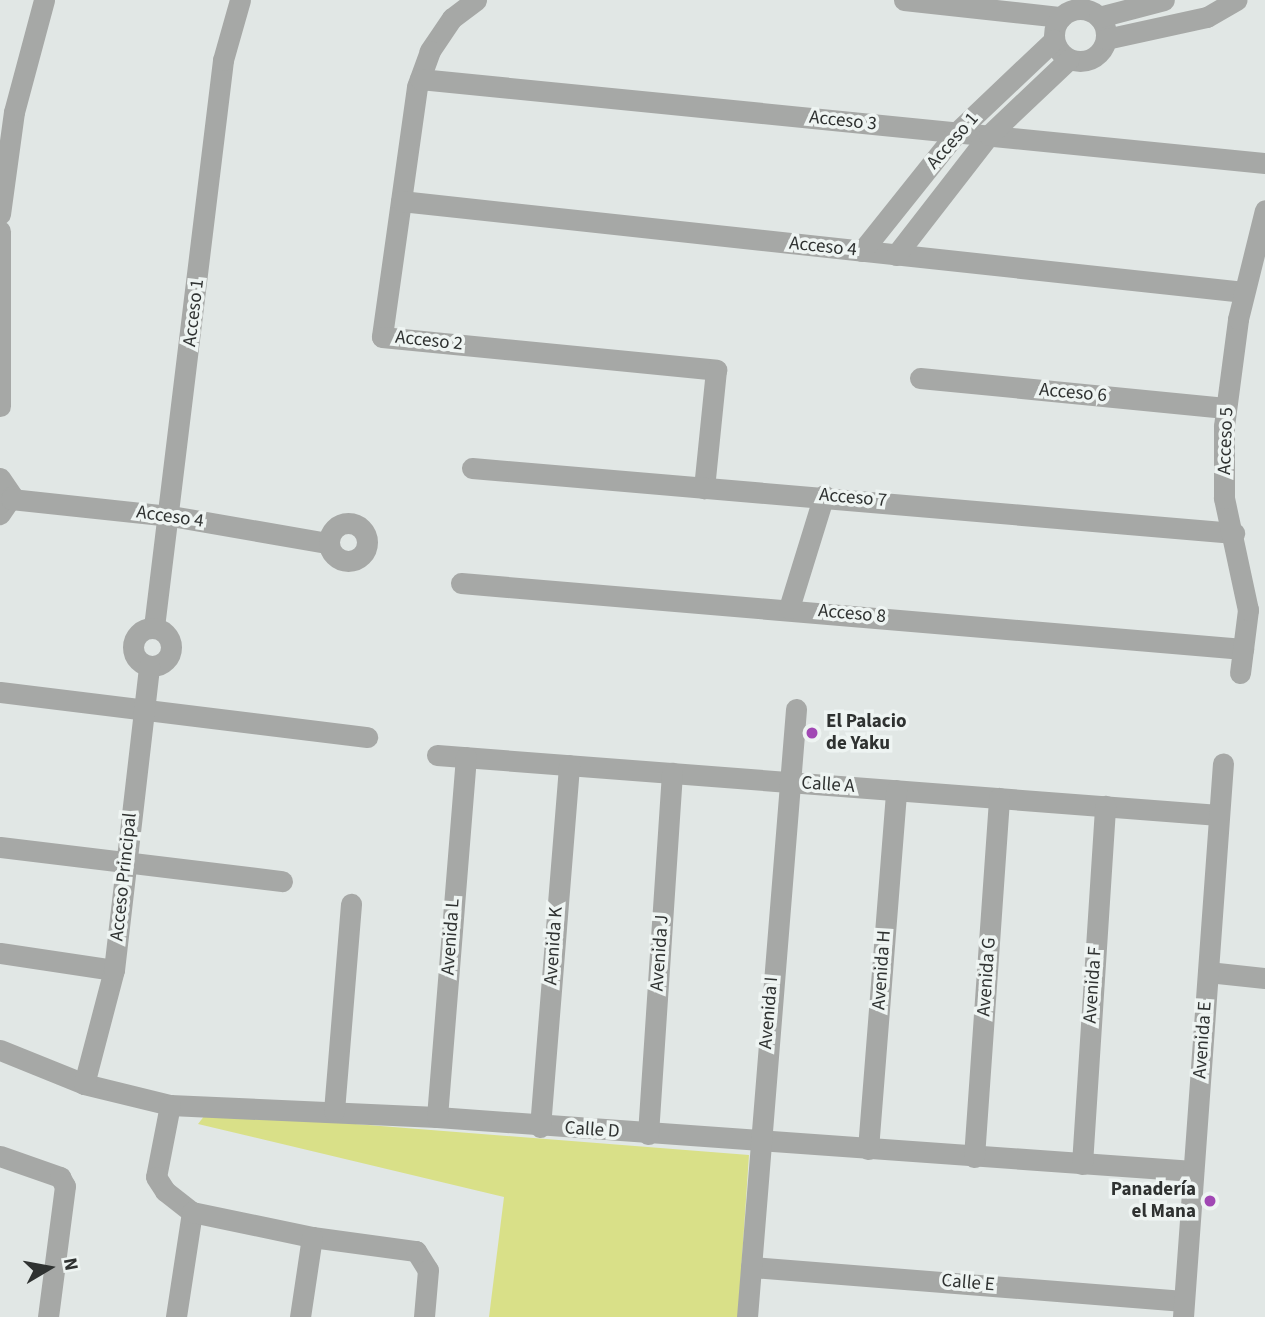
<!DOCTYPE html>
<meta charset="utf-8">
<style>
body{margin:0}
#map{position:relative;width:1265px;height:1317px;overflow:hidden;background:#e1e7e5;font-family:"Source Sans 3",sans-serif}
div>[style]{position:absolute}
.green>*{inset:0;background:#d9e088}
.minor>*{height:21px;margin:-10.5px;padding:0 10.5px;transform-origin:10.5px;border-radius:10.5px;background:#a6a8a6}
.minor>.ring{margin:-10.5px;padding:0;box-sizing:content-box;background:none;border:21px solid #a6a8a6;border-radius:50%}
.dots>*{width:19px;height:19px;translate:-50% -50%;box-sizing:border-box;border:4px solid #eef4f2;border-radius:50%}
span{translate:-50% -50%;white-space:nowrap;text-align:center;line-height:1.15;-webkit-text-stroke:7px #eef4f2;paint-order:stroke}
.street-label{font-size:19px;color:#2f3231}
.poi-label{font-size:19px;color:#2f3231;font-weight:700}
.left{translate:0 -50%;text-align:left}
.right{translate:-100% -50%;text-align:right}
.north{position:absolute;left:14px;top:1233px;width:70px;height:70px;-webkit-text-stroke:5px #eef4f2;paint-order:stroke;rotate:80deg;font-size:19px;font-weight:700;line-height:28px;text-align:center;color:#2f3231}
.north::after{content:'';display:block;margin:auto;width:24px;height:32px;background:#2f3231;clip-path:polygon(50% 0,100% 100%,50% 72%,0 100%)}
</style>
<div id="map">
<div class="green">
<i style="clip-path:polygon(217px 1113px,749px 1155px,738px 1317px,489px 1317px,504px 1197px,198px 1124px,205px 1115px)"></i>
</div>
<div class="minor">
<i style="left:476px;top:0;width:30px;rotate:143deg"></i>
<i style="left:452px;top:18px;width:40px;rotate:124deg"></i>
<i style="left:430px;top:51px;width:38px;rotate:110deg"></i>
<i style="left:417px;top:87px;width:252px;rotate:98deg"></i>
<i style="left:382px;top:337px;width:336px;rotate:5.6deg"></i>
<i style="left:716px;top:370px;width:119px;rotate:95.8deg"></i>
<i style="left:904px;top:0;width:158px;rotate:6.2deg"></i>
<i class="ring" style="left:1054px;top:9px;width:31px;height:31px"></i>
<i style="left:1099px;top:17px;width:67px;rotate:-14.7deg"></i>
<i style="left:1106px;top:39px;width:103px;rotate:-12.3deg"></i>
<i style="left:1207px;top:17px;width:34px;rotate:-30deg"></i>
<i style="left:420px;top:79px;width:849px;rotate:5.68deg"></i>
<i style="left:401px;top:201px;width:848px;rotate:6.16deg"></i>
<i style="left:0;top:214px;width:103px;rotate:-82.2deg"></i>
<i style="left:14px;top:112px;width:116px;rotate:-75deg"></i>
<i style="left:0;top:231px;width:175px;rotate:90deg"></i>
<i style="left:862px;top:251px;width:152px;rotate:-51.4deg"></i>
<i style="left:957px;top:132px;width:134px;rotate:-43.5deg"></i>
<i style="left:896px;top:255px;width:152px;rotate:-52.2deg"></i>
<i style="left:989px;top:135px;width:110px;rotate:-43.5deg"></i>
<i style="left:920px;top:378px;width:307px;rotate:5.6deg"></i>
<i style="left:472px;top:468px;width:765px;rotate:4.88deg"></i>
<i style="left:0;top:478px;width:22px;rotate:56deg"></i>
<i style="left:12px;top:496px;width:22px;rotate:124deg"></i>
<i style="left:11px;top:499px;width:161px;rotate:6.1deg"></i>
<i style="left:171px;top:516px;width:159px;rotate:9.8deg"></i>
<i class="ring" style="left:329px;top:523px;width:17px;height:17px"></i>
<i style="left:461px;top:583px;width:785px;rotate:4.82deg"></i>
<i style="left:789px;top:608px;width:118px;rotate:-72.8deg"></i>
<i style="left:154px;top:627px;width:571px;rotate:-83.06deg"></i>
<i style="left:223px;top:60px;width:62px;rotate:-74.2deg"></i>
<i class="ring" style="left:133px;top:628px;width:17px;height:17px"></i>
<i style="left:1240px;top:673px;width:64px;rotate:-82.8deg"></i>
<i style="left:1248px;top:610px;width:115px;rotate:-102.1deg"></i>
<i style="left:1224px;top:498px;width:72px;rotate:-90deg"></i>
<i style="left:1224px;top:426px;width:108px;rotate:-82.5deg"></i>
<i style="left:1238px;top:319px;width:112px;rotate:-76.1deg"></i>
<i style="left:0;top:692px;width:370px;rotate:7deg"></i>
<i style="left:437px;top:755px;width:784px;rotate:4.39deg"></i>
<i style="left:0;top:847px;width:284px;rotate:6.9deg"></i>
<i style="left:0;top:953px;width:115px;rotate:8.5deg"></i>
<i style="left:1208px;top:972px;width:57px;rotate:6deg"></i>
<i style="left:0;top:1050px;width:91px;rotate:22deg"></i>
<i style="left:84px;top:1084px;width:89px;rotate:13.7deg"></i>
<i style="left:170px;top:1105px;width:267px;rotate:2.6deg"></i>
<i style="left:437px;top:1117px;width:758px;rotate:4.09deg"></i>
<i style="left:84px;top:1084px;width:118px;rotate:-75.3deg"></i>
<i style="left:114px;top:970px;width:306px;rotate:-83.4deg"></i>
<i style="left:170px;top:1105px;width:73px;rotate:101deg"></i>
<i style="left:156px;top:1177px;width:17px;rotate:57deg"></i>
<i style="left:165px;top:1191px;width:34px;rotate:38deg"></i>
<i style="left:192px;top:1212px;width:106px;rotate:98.7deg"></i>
<i style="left:334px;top:1111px;width:208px;rotate:-85.3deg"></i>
<i style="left:437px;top:1117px;width:361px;rotate:-85.4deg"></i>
<i style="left:540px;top:1127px;width:363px;rotate:-85.4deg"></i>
<i style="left:648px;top:1134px;width:362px;rotate:-86.2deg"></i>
<i style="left:868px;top:1149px;width:360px;rotate:-85.5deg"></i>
<i style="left:0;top:1156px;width:64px;rotate:19.3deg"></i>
<i style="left:60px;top:1177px;width:10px;rotate:61deg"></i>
<i style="left:65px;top:1186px;width:132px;rotate:97.4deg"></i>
<i style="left:974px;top:1157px;width:360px;rotate:-86deg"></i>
<i style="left:1082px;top:1164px;width:359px;rotate:-86.3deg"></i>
<i style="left:192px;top:1212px;width:123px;rotate:11.8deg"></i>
<i style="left:312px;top:1237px;width:105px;rotate:7.7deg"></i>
<i style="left:416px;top:1251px;width:22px;rotate:58deg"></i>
<i style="left:428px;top:1270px;width:47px;rotate:94.9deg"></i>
<i style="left:751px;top:1267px;width:434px;rotate:4.5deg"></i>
<i style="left:300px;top:1317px;width:81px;rotate:-81.5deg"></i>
<i style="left:747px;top:1317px;width:610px;rotate:-85.39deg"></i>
<i style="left:1183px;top:1317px;width:555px;rotate:-85.87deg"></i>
</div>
<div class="dots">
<i style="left:812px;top:733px;background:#a148b4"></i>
<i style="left:1210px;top:1201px;background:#a148b4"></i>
</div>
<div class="street-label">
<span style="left:843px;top:121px;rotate:6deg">Acceso 3</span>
<span style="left:953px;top:141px;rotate:-49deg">Acceso 1</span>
<span style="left:823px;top:247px;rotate:6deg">Acceso 4</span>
<span style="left:194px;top:313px;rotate:-83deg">Acceso 1</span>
<span style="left:429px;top:341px;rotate:6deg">Acceso 2</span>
<span style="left:1073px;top:393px;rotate:5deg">Acceso 6</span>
<span style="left:1226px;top:441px;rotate:-88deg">Acceso 5</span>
<span style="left:853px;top:498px;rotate:5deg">Acceso 7</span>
<span style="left:170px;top:517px;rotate:8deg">Acceso 4</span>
<span style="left:852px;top:614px;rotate:5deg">Acceso 8</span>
<span style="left:828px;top:785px;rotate:4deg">Calle A</span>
<span style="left:124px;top:877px;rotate:-84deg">Acceso Principal</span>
<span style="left:451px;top:937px;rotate:-86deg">Avenida L</span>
<span style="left:554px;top:946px;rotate:-86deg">Avenida K</span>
<span style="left:660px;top:953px;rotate:-86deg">Avenida J</span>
<span style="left:882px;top:970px;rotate:-86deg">Avenida H</span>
<span style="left:987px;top:977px;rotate:-86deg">Avenida G</span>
<span style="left:1093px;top:985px;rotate:-86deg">Avenida F</span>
<span style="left:769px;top:1013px;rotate:-85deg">Avenida I</span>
<span style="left:1203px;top:1040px;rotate:-86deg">Avenida E</span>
<span style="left:592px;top:1130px;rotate:4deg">Calle D</span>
<span style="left:968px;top:1283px;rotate:5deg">Calle E</span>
</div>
<div class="poi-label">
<span class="left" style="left:826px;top:733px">El Palacio<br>de Yaku</span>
<span class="right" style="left:1196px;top:1201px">Panadería<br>el Mana</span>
</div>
<div class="north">N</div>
</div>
